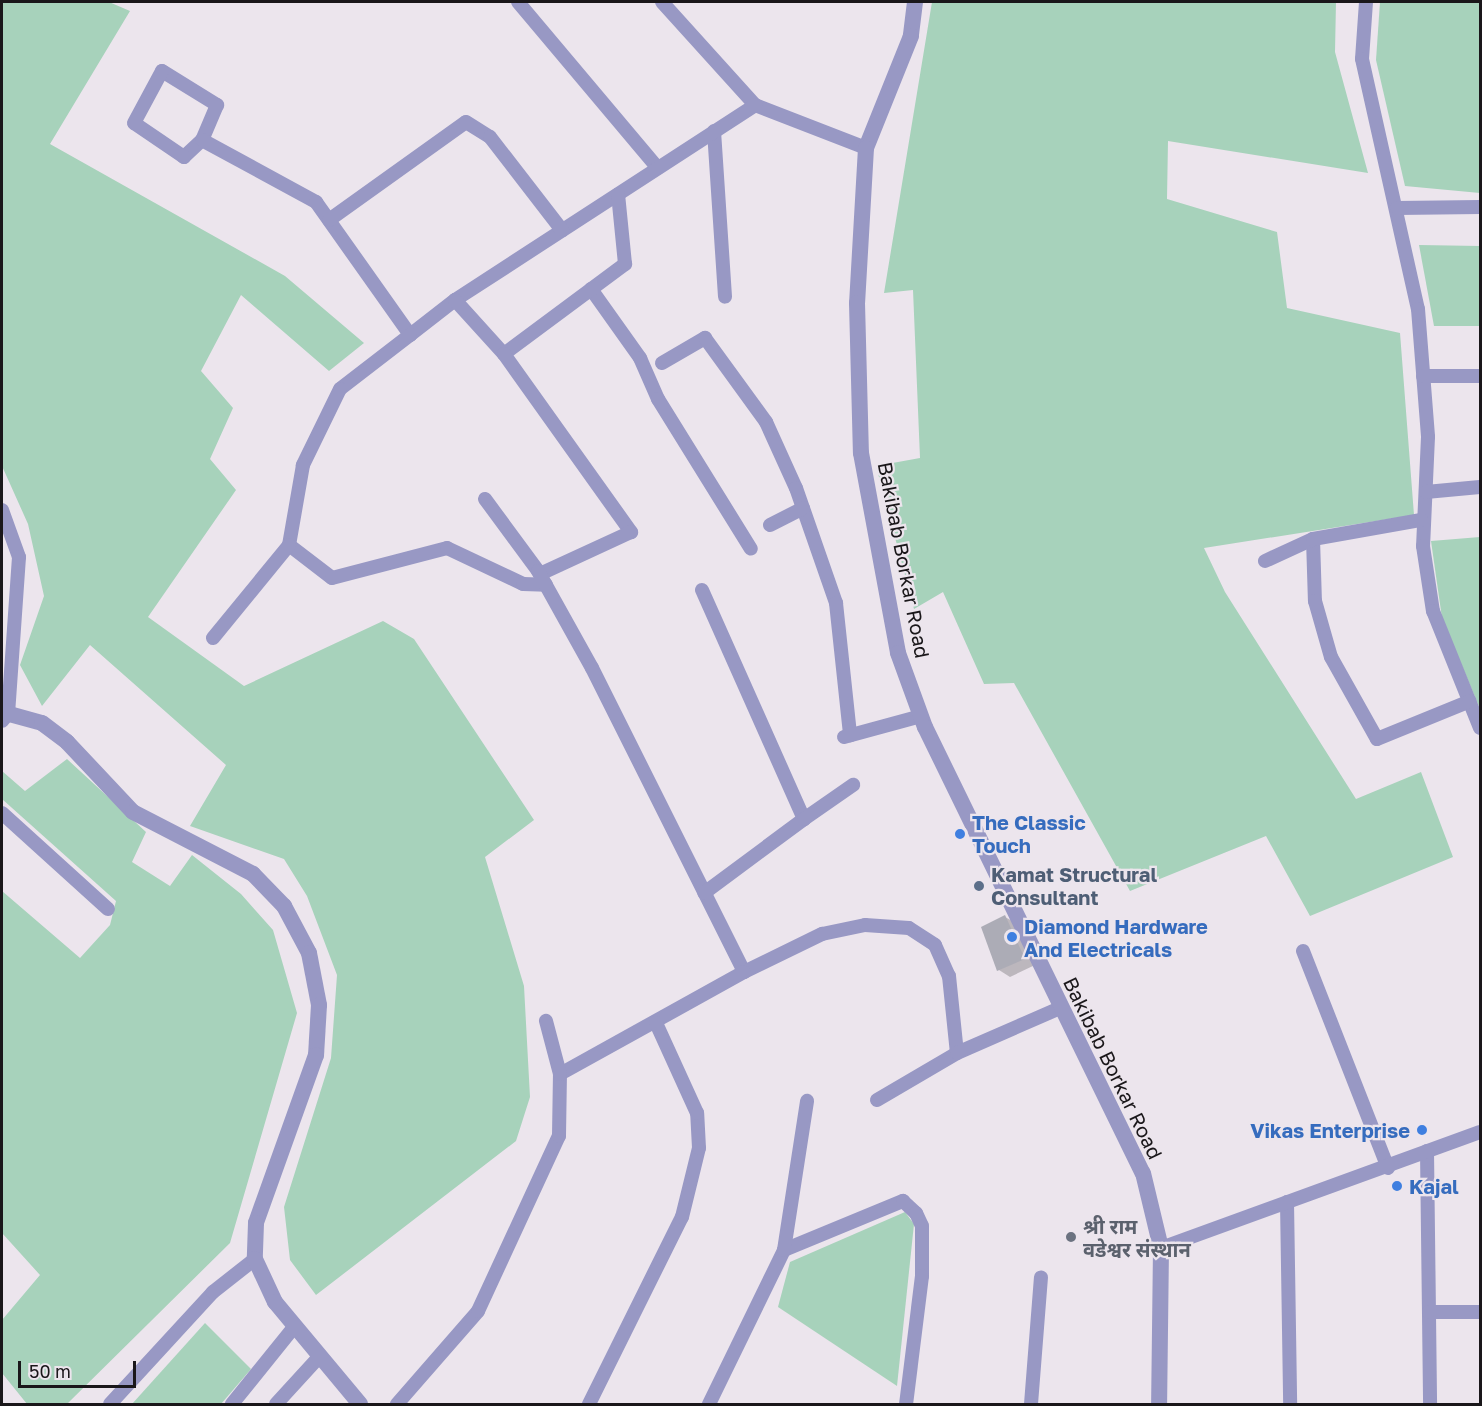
<!DOCTYPE html>
<meta charset="utf-8">
<style>
body{margin:0}
#map{position:relative;width:1482px;height:1406px;overflow:hidden;background:#ece5ed;font-family:"Golos Text","Noto Sans Devanagari",sans-serif}
div>[style]{position:absolute}
.green>*{inset:0;background:#a7d2bb}
.shadow>*{inset:0;background:#0003}
.building>*{inset:0;background:#acacb6}
.minor>*{height:14px;margin:-7px;padding:0 7px;transform-origin:7px;border-radius:7px;background:#9898c4}
.tertiary>*{height:16px;margin:-8px;padding:0 8px;transform-origin:8px;border-radius:8px;background:#9898c4}
.dots>*{width:16px;height:16px;translate:-50% -50%;box-sizing:border-box;border:3px solid #ece5ed;border-radius:50%}
span{translate:-50% -50%;white-space:nowrap;text-align:center;line-height:1.15;-webkit-text-stroke:4.5px #ece5ed;paint-order:stroke}
.street-label{font-size:20px;color:#1a171a}
.shop-label{font-size:20px;color:#366cbe;font-weight:700}
.left{translate:0 -50%;text-align:left}
.right{translate:-100% -50%;text-align:right}
.service-label{font-size:20px;color:#4e5e75;font-weight:700}
.worship-label{font-size:20px;color:#5b616d;font-weight:700}
.frame{position:absolute;inset:0;border:3px solid #1a171a;pointer-events:none}
.scale{position:absolute;left:18px;top:1361px;width:118px;height:27px;box-sizing:border-box;border:3px solid #1a171a;border-top:0;padding-left:8px;font-size:18px;line-height:21px;white-space:nowrap;color:#1a171a;-webkit-text-stroke:4px #ece5ed;paint-order:stroke}
</style>
<div id="map">
<div class="green">
<i style="clip-path:polygon(2px 2px,109px 2px,130px 11px,50px 144px,285px 276px,364px 343px,329px 371px,241px 295px,201px 371px,233px 408px,210px 459px,236px 490px,148px 617px,244px 686px,383px 621px,414px 639px,534px 820px,485px 857px,524px 986px,530px 1097px,516px 1141px,316px 1295px,290px 1260px,284px 1207px,331px 1058px,337px 975px,307px 896px,284px 859px,190px 826px,226px 765px,90px 645px,42px 706px,20px 665px,44px 596px,28px 524px,2px 466px)"></i>
<i style="clip-path:polygon(932px 2px,1336px 2px,1335px 52px,1368px 173px,1168px 141px,1167px 199px,1277px 232px,1287px 308px,1400px 333px,1414px 515px,1204px 548px,1225px 592px,1356px 799px,1421px 772px,1453px 857px,1310px 916px,1266px 836px,1130px 891px,1014px 683px,984px 684px,943px 592px,914px 609px,876px 466px,920px 458px,913px 290px,884px 293px)"></i>
<i style="clip-path:polygon(1380px 2px,1480px 2px,1480px 193px,1405px 186px,1376px 60px)"></i>
<i style="clip-path:polygon(1419px 245px,1480px 246px,1480px 326px,1434px 326px)"></i>
<i style="clip-path:polygon(1480px 537px,1480px 709px,1442px 618px,1431px 541px)"></i>
<i style="clip-path:polygon(67px 759px,146px 832px,132px 862px,170px 886px,192px 855px,241px 894px,273px 930px,297px 1013px,230px 1243px,67px 1404px,27px 1404px,2px 1373px,2px 1320px,40px 1275px,2px 1233px,2px 891px,80px 958px,110px 925px,116px 901px,2px 799px,2px 771px,25px 791px)"></i>
<i style="clip-path:polygon(905px 1212px,914px 1224px,897px 1386px,778px 1307px,790px 1262px)"></i>
<i style="clip-path:polygon(205px 1323px,251px 1369px,221px 1404px,132px 1404px)"></i>
</div>
<div class="shadow">
<i style="clip-path:polygon(1005px 917px,1016px 923px,1035px 965px,1010px 977px,999px 970px,983px 927px)"></i>
</div>
<div class="building">
<i style="clip-path:polygon(1005px 915px,1025px 959px,997px 971px,981px 927px)"></i>
</div>
<div class="minor">
<i style="left:518px;top:2px;width:217px;rotate:49.9deg"></i>
<i style="left:662px;top:2px;width:139px;rotate:47.9deg"></i>
<i style="left:755px;top:105px;width:119px;rotate:21.2deg"></i>
<i style="left:1366px;top:2px;width:57px;rotate:94deg"></i>
<i style="left:1362px;top:59px;width:256px;rotate:77.4deg"></i>
<i style="left:1418px;top:309px;width:128px;rotate:85.5deg"></i>
<i style="left:1428px;top:437px;width:109px;rotate:92.6deg"></i>
<i style="left:1423px;top:546px;width:66px;rotate:81.3deg"></i>
<i style="left:1433px;top:611px;width:126px;rotate:68.1deg"></i>
<i style="left:162px;top:71px;width:65px;rotate:31.7deg"></i>
<i style="left:217px;top:105px;width:38px;rotate:113deg"></i>
<i style="left:202px;top:140px;width:25px;rotate:137deg"></i>
<i style="left:184px;top:157px;width:60px;rotate:-145.8deg"></i>
<i style="left:134px;top:123px;width:59px;rotate:-61.7deg"></i>
<i style="left:714px;top:131px;width:166px;rotate:86.2deg"></i>
<i style="left:202px;top:140px;width:130px;rotate:28.5deg"></i>
<i style="left:316px;top:202px;width:163px;rotate:54.7deg"></i>
<i style="left:410px;top:335px;width:57px;rotate:-37.9deg"></i>
<i style="left:455px;top:300px;width:358px;rotate:-33deg"></i>
<i style="left:1397px;top:208px;width:83px;rotate:-0.7deg"></i>
<i style="left:329px;top:220px;width:168px;rotate:-35.6deg"></i>
<i style="left:466px;top:122px;width:28px;rotate:32deg"></i>
<i style="left:490px;top:137px;width:118px;rotate:52.3deg"></i>
<i style="left:591px;top:289px;width:85px;rotate:54.6deg"></i>
<i style="left:640px;top:358px;width:45px;rotate:66.3deg"></i>
<i style="left:658px;top:399px;width:176px;rotate:58.2deg"></i>
<i style="left:455px;top:300px;width:73px;rotate:47.8deg"></i>
<i style="left:504px;top:354px;width:151px;rotate:-36.6deg"></i>
<i style="left:625px;top:264px;width:70px;rotate:-95.7deg"></i>
<i style="left:410px;top:335px;width:88px;rotate:142.4deg"></i>
<i style="left:340px;top:389px;width:85px;rotate:116deg"></i>
<i style="left:303px;top:465px;width:81px;rotate:99.9deg"></i>
<i style="left:289px;top:545px;width:54px;rotate:37.5deg"></i>
<i style="left:332px;top:578px;width:119px;rotate:-14.6deg"></i>
<i style="left:447px;top:548px;width:84px;rotate:25.3deg"></i>
<i style="left:523px;top:584px;width:23px;rotate:2deg"></i>
<i style="left:504px;top:354px;width:219px;rotate:54.5deg"></i>
<i style="left:631px;top:532px;width:100px;rotate:155.2deg"></i>
<i style="left:662px;top:363px;width:50px;rotate:-30.2deg"></i>
<i style="left:705px;top:338px;width:104px;rotate:54deg"></i>
<i style="left:766px;top:422px;width:72px;rotate:65.6deg"></i>
<i style="left:796px;top:488px;width:122px;rotate:70.8deg"></i>
<i style="left:836px;top:603px;width:133px;rotate:83.9deg"></i>
<i style="left:1423px;top:376px;width:57px"></i>
<i style="left:1426px;top:492px;width:54px;rotate:-5.3deg"></i>
<i style="left:485px;top:499px;width:89px;rotate:53.6deg"></i>
<i style="left:538px;top:571px;width:111px;rotate:60.9deg"></i>
<i style="left:592px;top:668px;width:340px;rotate:63.4deg"></i>
<i style="left:744px;top:972px;width:87px;rotate:-26deg"></i>
<i style="left:822px;top:934px;width:44px;rotate:-11.8deg"></i>
<i style="left:865px;top:925px;width:44px;rotate:3.9deg"></i>
<i style="left:909px;top:928px;width:31px;rotate:33deg"></i>
<i style="left:935px;top:945px;width:34px;rotate:66deg"></i>
<i style="left:949px;top:976px;width:77px;rotate:84.1deg"></i>
<i style="left:2px;top:510px;width:50px;rotate:70.1deg"></i>
<i style="left:19px;top:557px;width:157px;rotate:94deg"></i>
<i style="left:8px;top:714px;width:9px;rotate:131deg"></i>
<i style="left:770px;top:525px;width:37px;rotate:-27deg"></i>
<i style="left:1313px;top:539px;width:62px;rotate:88.2deg"></i>
<i style="left:1315px;top:601px;width:58px;rotate:74.1deg"></i>
<i style="left:1331px;top:657px;width:94px;rotate:60.7deg"></i>
<i style="left:1377px;top:739px;width:100px;rotate:-22.2deg"></i>
<i style="left:1265px;top:561px;width:53px;rotate:-24.6deg"></i>
<i style="left:1313px;top:539px;width:110px;rotate:-10deg"></i>
<i style="left:702px;top:590px;width:251px;rotate:66deg"></i>
<i style="left:804px;top:819px;width:124px;rotate:143.5deg"></i>
<i style="left:213px;top:638px;width:120px;rotate:-50.7deg"></i>
<i style="left:844px;top:737px;width:80px;rotate:-15.3deg"></i>
<i style="left:2px;top:813px;width:143px;rotate:42.2deg"></i>
<i style="left:804px;top:819px;width:60px;rotate:-34.8deg"></i>
<i style="left:1303px;top:951px;width:233px;rotate:68.6deg"></i>
<i style="left:560px;top:1074px;width:210px;rotate:-29deg"></i>
<i style="left:877px;top:1100px;width:93px;rotate:-30.4deg"></i>
<i style="left:957px;top:1053px;width:112px;rotate:-23.6deg"></i>
<i style="left:1427px;top:1151px;width:253px;rotate:89.3deg"></i>
<i style="left:1287px;top:1202px;width:202px;rotate:89.1deg"></i>
<i style="left:1161px;top:1248px;width:339px;rotate:-20deg"></i>
<i style="left:784px;top:1250px;width:129px;rotate:-22.4deg"></i>
<i style="left:903px;top:1201px;width:18px;rotate:43deg"></i>
<i style="left:916px;top:1213px;width:14px;rotate:65deg"></i>
<i style="left:922px;top:1226px;width:50px;rotate:90deg"></i>
<i style="left:922px;top:1276px;width:129px;rotate:97.1deg"></i>
<i style="left:1429px;top:1312px;width:51px"></i>
<i style="left:110px;top:1404px;width:152px;rotate:-47.4deg"></i>
<i style="left:213px;top:1292px;width:53px;rotate:-38.2deg"></i>
<i style="left:232px;top:1404px;width:100px;rotate:-51.1deg"></i>
<i style="left:276px;top:1404px;width:65px;rotate:-47.5deg"></i>
<i style="left:397px;top:1404px;width:123px;rotate:-48.9deg"></i>
<i style="left:478px;top:1311px;width:193px;rotate:-65.2deg"></i>
<i style="left:559px;top:1136px;width:62px;rotate:-89.1deg"></i>
<i style="left:560px;top:1074px;width:55px;rotate:-104.8deg"></i>
<i style="left:589px;top:1404px;width:209px;rotate:-63.6deg"></i>
<i style="left:682px;top:1217px;width:71px;rotate:-76.2deg"></i>
<i style="left:699px;top:1148px;width:35px;rotate:-93deg"></i>
<i style="left:697px;top:1113px;width:99px;rotate:-114.5deg"></i>
<i style="left:709px;top:1404px;width:171px;rotate:-64deg"></i>
<i style="left:784px;top:1250px;width:151px;rotate:-81.2deg"></i>
<i style="left:1031px;top:1404px;width:127px;rotate:-85.5deg"></i>
</div>
<div class="tertiary">
<i style="left:915px;top:2px;width:34px;rotate:97deg"></i>
<i style="left:911px;top:36px;width:121px;rotate:111.9deg"></i>
<i style="left:866px;top:148px;width:155px;rotate:93.3deg"></i>
<i style="left:857px;top:303px;width:150px;rotate:88.5deg"></i>
<i style="left:861px;top:453px;width:203px;rotate:79.5deg"></i>
<i style="left:898px;top:653px;width:79px;rotate:70deg"></i>
<i style="left:925px;top:727px;width:496px;rotate:64deg"></i>
<i style="left:1143px;top:1173px;width:77px;rotate:76.5deg"></i>
<i style="left:1161px;top:1248px;width:156px;rotate:90.7deg"></i>
<i style="left:2px;top:712px;width:41px;rotate:15.4deg"></i>
<i style="left:42px;top:723px;width:31px;rotate:37deg"></i>
<i style="left:67px;top:742px;width:96px;rotate:46.7deg"></i>
<i style="left:133px;top:812px;width:135px;rotate:27.3deg"></i>
<i style="left:253px;top:874px;width:45px;rotate:45.9deg"></i>
<i style="left:284px;top:906px;width:53px;rotate:62deg"></i>
<i style="left:309px;top:953px;width:53px;rotate:79.1deg"></i>
<i style="left:319px;top:1005px;width:50px;rotate:93.4deg"></i>
<i style="left:316px;top:1055px;width:178px;rotate:109.7deg"></i>
<i style="left:256px;top:1223px;width:36px;rotate:92deg"></i>
<i style="left:255px;top:1259px;width:47px;rotate:65.1deg"></i>
<i style="left:275px;top:1302px;width:133px;rotate:50.2deg"></i>
</div>
<div class="dots">
<i style="left:960px;top:834px;background:#3f7fe0"></i>
<i style="left:979px;top:886px;background:#5c6f8a"></i>
<i style="left:1012px;top:937px;background:#3f7fe0"></i>
<i style="left:1422px;top:1130px;background:#3f7fe0"></i>
<i style="left:1397px;top:1186px;background:#3f7fe0"></i>
<i style="left:1071px;top:1237px;background:#6b7280"></i>
</div>
<div class="street-label">
<span style="left:904px;top:560px;rotate:79deg">Bakibab Borkar Road</span>
<span style="left:1113px;top:1068px;rotate:64deg">Bakibab Borkar Road</span>
</div>
<div class="shop-label">
<span class="left" style="left:972px;top:834px">The Classic<br>Touch</span>
<span class="left" style="left:1024px;top:938px">Diamond Hardware<br>And Electricals</span>
<span class="right" style="left:1410px;top:1130px">Vikas Enterprise</span>
<span class="left" style="left:1409px;top:1186px">Kajal</span>
</div>
<div class="service-label">
<span class="left" style="left:991px;top:886px">Kamat Structural<br>Consultant</span>
</div>
<div class="worship-label">
<span class="left" style="left:1083px;top:1238px">श्री राम<br>वडेश्वर संस्थान</span>
</div>
<div class="frame"></div>
<div class="scale">50 m</div>
</div>
